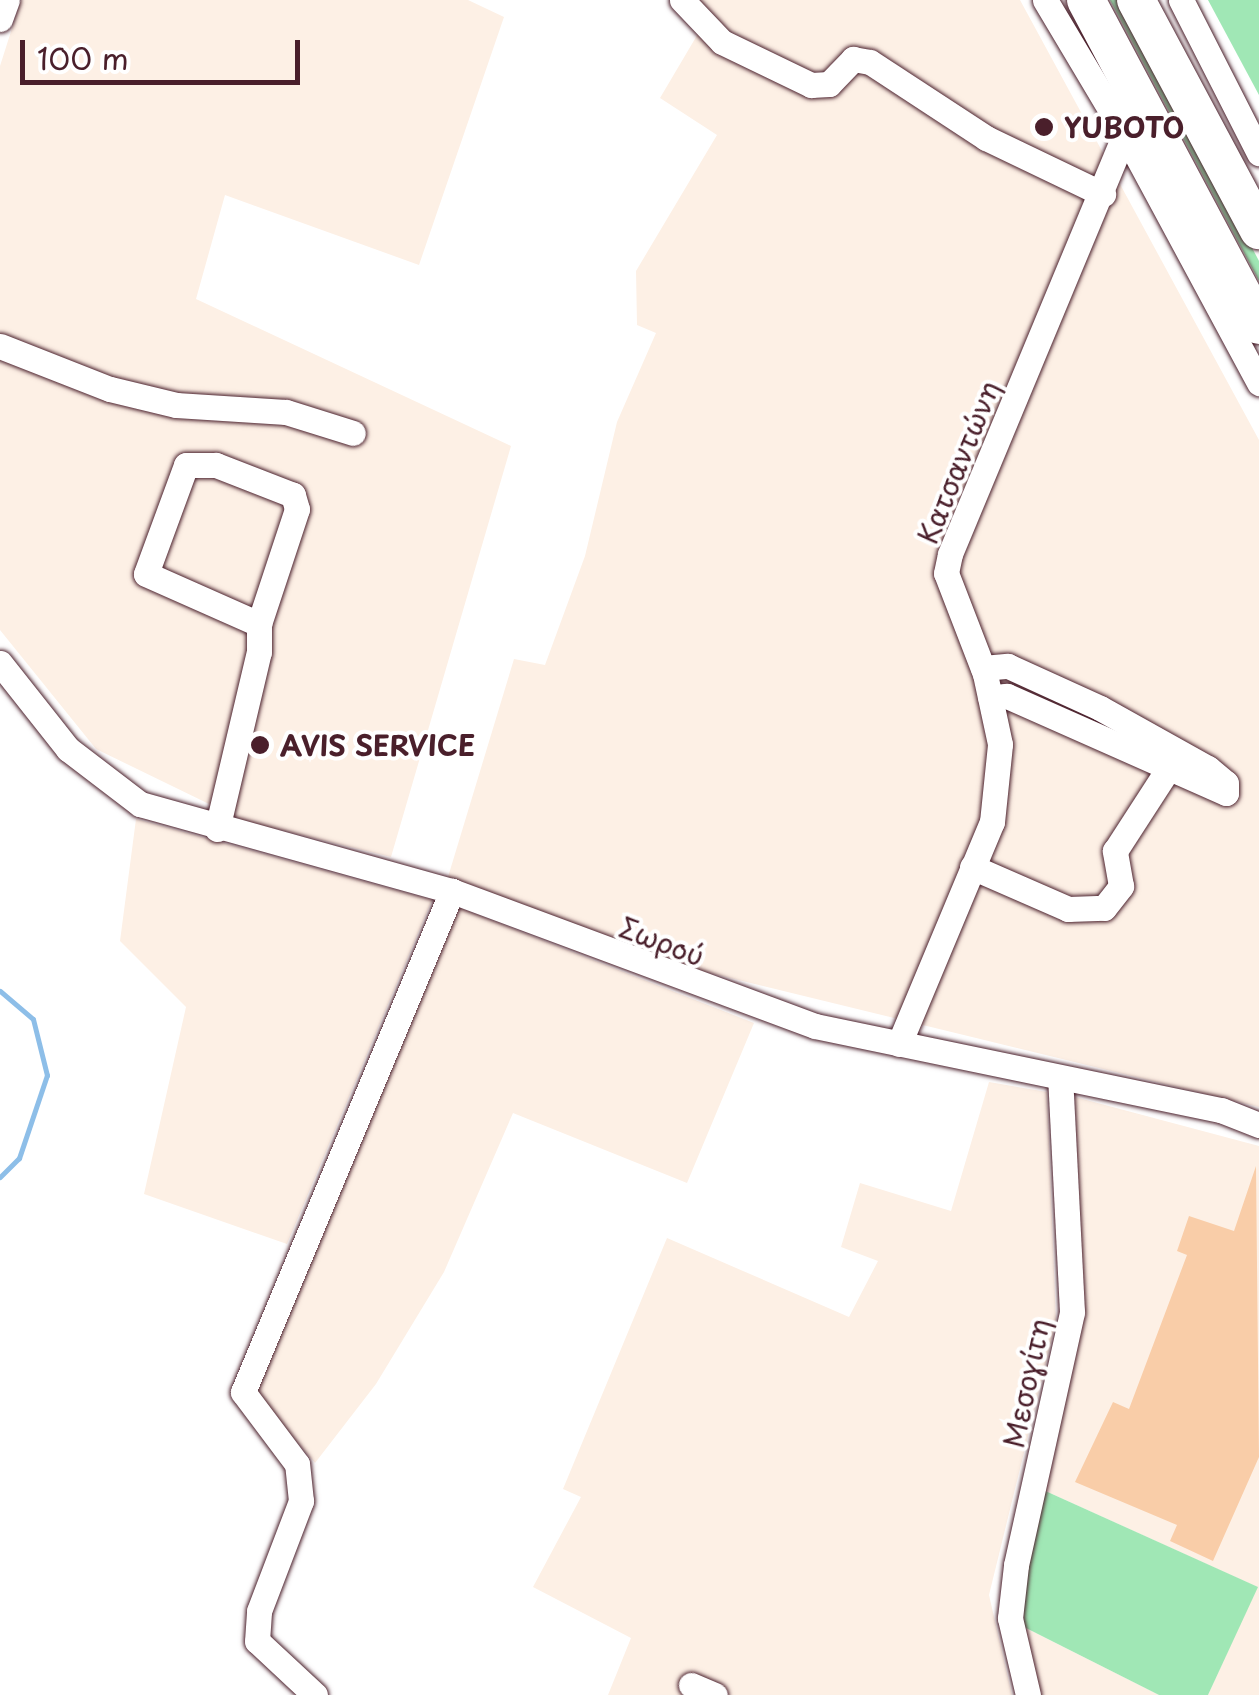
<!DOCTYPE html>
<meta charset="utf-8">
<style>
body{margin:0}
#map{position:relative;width:1259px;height:1695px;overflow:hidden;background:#fff;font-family:"Playpen Sans",sans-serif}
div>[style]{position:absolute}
.built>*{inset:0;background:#fdf0e5}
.green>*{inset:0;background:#a0e7b5}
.stream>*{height:5px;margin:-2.5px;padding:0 2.5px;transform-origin:2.5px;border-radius:2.5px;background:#8dbee8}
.building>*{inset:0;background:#f9cda8}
.roads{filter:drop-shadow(0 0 2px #4a1f2b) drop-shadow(0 0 2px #4a1f2b)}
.minor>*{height:25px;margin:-12.5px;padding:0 12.5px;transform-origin:12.5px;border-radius:12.5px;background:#fff}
.highway>*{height:38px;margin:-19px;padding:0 19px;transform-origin:19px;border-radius:19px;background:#fff}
.dots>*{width:28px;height:28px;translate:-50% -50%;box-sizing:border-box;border:5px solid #fff;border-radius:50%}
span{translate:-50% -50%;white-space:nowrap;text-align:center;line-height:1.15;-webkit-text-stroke:8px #fff;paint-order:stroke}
.poi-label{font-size:28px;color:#4a1f2b;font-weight:700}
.left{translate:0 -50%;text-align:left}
.street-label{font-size:28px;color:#4a1f2b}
.scale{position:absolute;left:20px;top:40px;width:280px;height:45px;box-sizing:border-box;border:5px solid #4a1f2b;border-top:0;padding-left:12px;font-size:30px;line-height:35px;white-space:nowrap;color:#4a1f2b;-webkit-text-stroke:8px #fff;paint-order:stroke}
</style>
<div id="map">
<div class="built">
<i style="clip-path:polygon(21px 0,468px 0,504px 17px,419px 265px,225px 195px,196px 299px,511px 446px,391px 857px,244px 821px,96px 749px,0 630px,0 66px)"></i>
<i style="clip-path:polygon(699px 0,1020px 0,1259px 440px,1259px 1107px,640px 956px,448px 877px,514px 659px,545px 665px,585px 556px,617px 422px,656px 333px,637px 325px,636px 271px,717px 135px,660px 98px,699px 32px)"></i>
<i style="clip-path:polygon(136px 819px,432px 900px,287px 1244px,144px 1194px,186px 1007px,120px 941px)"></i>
<i style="clip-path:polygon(455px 906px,754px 1023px,687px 1183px,513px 1113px,444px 1272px,376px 1384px,315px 1463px,251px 1389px)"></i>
<i style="clip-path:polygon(989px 1082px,1047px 1092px,1056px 1322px,989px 1595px,1012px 1695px,608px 1695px,631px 1638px,533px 1587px,581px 1497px,563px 1489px,667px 1238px,849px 1317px,878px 1261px,841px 1247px,860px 1183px,951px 1211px)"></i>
<i style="clip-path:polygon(1075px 1097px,1259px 1146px,1259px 1695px,1208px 1695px,1257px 1587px,1041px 1489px,1082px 1298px)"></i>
<i style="clip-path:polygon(1024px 1627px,1159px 1695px,1036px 1695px)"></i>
</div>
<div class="green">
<i style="clip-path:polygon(1110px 0,1121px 0,1259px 261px,1259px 281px)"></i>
<i style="clip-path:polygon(1208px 0,1259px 0,1259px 95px)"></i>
<i style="clip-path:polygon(1041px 1489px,1258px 1587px,1208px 1695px,1159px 1695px,1024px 1627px,1023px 1577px)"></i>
</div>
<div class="stream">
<i style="left:0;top:991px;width:43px;rotate:40.3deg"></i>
<i style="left:33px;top:1019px;width:58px;rotate:76deg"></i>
<i style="left:47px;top:1075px;width:88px;rotate:108.6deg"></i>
<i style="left:19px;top:1158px;width:27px;rotate:135deg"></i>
</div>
<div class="building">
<i style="clip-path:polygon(1256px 1166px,1259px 1457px,1213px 1561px,1170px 1541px,1177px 1525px,1075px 1482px,1113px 1402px,1129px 1409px,1187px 1255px,1177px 1251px,1189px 1216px,1234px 1231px)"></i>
</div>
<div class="roads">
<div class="minor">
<i style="left:682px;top:0;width:58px;rotate:46.4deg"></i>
<i style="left:722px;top:42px;width:99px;rotate:25.8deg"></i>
<i style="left:811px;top:85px;width:18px;rotate:-3deg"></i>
<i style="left:829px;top:84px;width:35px;rotate:-46deg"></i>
<i style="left:853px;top:59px;width:17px;rotate:10deg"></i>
<i style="left:870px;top:62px;width:139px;rotate:33.2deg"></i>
<i style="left:986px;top:138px;width:130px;rotate:25.6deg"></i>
<i style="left:1045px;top:0;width:156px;rotate:59.2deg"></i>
<i style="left:1125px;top:134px;width:283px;rotate:61.7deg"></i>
<i style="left:1181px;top:0;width:172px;rotate:63deg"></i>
<i style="left:0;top:19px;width:20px;rotate:-70deg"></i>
<i style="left:0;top:346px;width:118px;rotate:21.4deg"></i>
<i style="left:110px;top:389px;width:68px;rotate:13.6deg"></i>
<i style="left:176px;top:405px;width:110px;rotate:3.6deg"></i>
<i style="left:286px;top:412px;width:70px;rotate:17.4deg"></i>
<i style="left:0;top:663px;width:110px;rotate:51.7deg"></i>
<i style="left:68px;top:749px;width:91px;rotate:37.4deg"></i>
<i style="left:140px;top:804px;width:324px;rotate:15.6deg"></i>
<i style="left:452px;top:891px;width:387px;rotate:20.4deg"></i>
<i style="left:815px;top:1026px;width:415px;rotate:11.7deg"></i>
<i style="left:1221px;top:1110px;width:41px;rotate:21.5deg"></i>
<i style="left:983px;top:668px;width:25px;rotate:-5deg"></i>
<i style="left:1008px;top:666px;width:101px;rotate:24.5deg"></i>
<i style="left:1100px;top:708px;width:124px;rotate:29.1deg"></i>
<i style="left:1208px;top:768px;width:23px;rotate:40deg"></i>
<i style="left:1226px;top:783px;width:10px;rotate:90deg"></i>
<i style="left:1226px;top:793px;width:240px;rotate:-156.1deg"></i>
<i style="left:1007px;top:696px;width:17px;rotate:177deg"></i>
<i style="left:217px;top:829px;width:182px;rotate:-76.7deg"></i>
<i style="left:259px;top:652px;width:28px;rotate:-90deg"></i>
<i style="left:259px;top:624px;width:121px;rotate:-71.7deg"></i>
<i style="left:297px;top:509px;width:15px;rotate:-106deg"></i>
<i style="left:293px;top:495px;width:83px;rotate:-158.7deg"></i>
<i style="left:216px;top:465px;width:30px;rotate:180deg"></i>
<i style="left:186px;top:465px;width:116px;rotate:110.2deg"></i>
<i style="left:146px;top:574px;width:124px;rotate:23.9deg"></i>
<i style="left:972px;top:867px;width:105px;rotate:23.6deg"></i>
<i style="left:1068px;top:909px;width:36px;rotate:-2deg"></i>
<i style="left:1104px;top:908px;width:28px;rotate:-52deg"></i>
<i style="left:1121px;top:886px;width:36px;rotate:-100deg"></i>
<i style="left:1115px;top:851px;width:98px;rotate:-57.1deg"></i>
<i style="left:899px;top:1044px;width:241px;rotate:-67.3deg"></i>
<i style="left:992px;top:822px;width:78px;rotate:-84.1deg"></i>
<i style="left:1000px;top:744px;width:72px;rotate:-102.1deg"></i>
<i style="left:985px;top:674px;width:108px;rotate:-111.1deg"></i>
<i style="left:946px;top:573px;width:19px;rotate:-78deg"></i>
<i style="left:950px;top:554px;width:455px;rotate:-67.4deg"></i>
<i style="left:691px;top:1685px;width:26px;rotate:23deg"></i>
<i style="left:315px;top:1695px;width:79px;rotate:-137deg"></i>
<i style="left:257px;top:1641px;width:30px;rotate:-86deg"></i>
<i style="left:259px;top:1611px;width:118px;rotate:-69.1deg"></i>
<i style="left:301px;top:1501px;width:37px;rotate:-96deg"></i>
<i style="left:297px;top:1464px;width:90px;rotate:-126.9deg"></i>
<i style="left:243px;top:1392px;width:543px;rotate:-67.36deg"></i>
<i style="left:1028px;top:1695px;width:79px;rotate:-103.2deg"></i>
<i style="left:1010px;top:1618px;width:53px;rotate:-83.5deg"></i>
<i style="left:1016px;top:1565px;width:259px;rotate:-77.5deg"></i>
<i style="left:1072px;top:1312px;width:233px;rotate:-92.9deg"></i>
</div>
<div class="highway">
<i style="left:1086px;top:0;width:368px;rotate:62deg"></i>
<i style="left:1136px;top:0;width:261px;rotate:61.9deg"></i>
</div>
</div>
<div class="dots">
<i style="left:1044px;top:127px;background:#4a1f2b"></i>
<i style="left:260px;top:745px;background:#4a1f2b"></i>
</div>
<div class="poi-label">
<span class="left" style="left:1064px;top:127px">YUBOTO</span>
<span class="left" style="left:280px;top:745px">AVIS SERVICE</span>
</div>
<div class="street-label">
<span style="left:958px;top:462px;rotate:-68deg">Κατσαντώνη</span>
<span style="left:662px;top:941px;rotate:21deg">Σωρού</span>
<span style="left:1026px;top:1383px;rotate:-78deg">Μεσογίτη</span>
</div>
<div class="scale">100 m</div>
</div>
